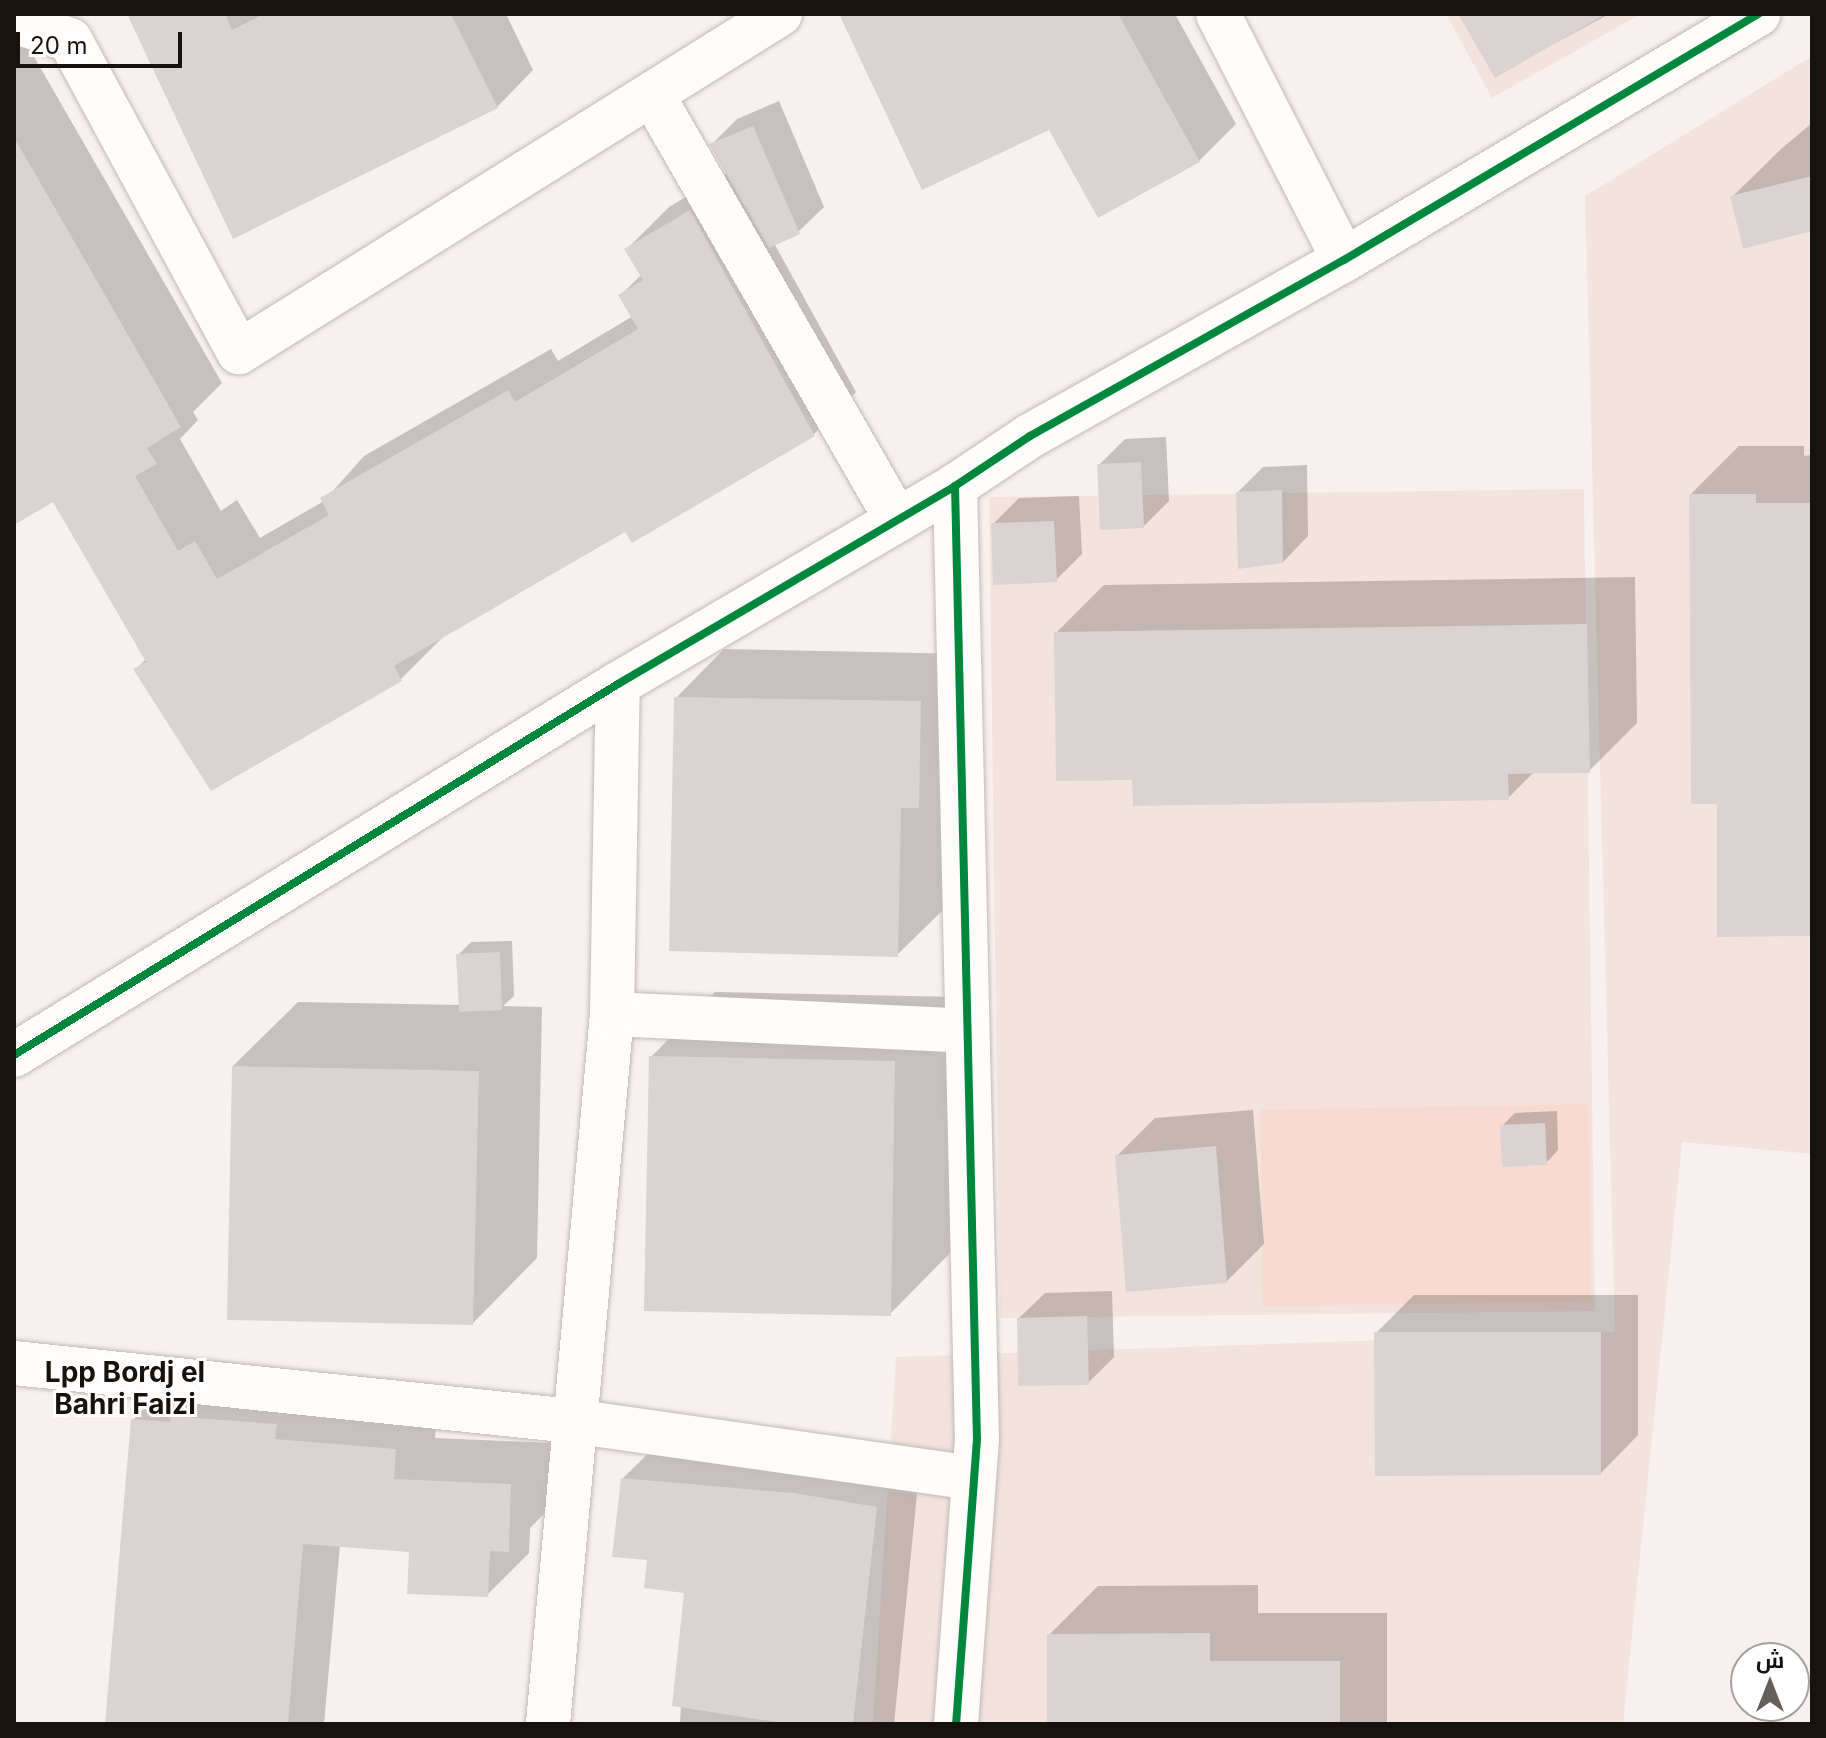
<!DOCTYPE html>
<meta charset="utf-8">
<style>
body{margin:0}
#map{position:relative;width:1826px;height:1738px;overflow:hidden;background:#f8f0ee;font-family:Inter,Cairo,sans-serif}
div>[style]{position:absolute}
.built>*{inset:0;background:#f4e3dd}
.green>*{inset:0;background:#f7dbd0}
.shadow>*{inset:0;background:#0003}
.building>*{inset:0;background:#dad3d1}
.roads{filter:drop-shadow(0 0 2px #c1bab8) drop-shadow(0 0 2px #c1bab8)}
.minor>*{height:44px;margin:-22px;padding:0 22px;transform-origin:22px;border-radius:22px;background:#fefdfc}
.cycleway>*{height:8px;margin:-4px;padding:0 4px;transform-origin:4px;border-radius:4px;background:#00873e}
span{translate:-50% -50%;white-space:nowrap;text-align:center;line-height:1.15;-webkit-text-stroke:6px #fff;paint-order:stroke}
.quarter-label{font-size:28px;color:#18120f;font-weight:700}
.frame{position:absolute;inset:0;border:16px solid #18120f;pointer-events:none}
.north{position:absolute;left:1730px;top:1642px;width:80px;height:80px;box-sizing:border-box;background:#fff;border:2px solid #a3a09f;border-radius:50%;rotate:0deg;font-size:22px;font-weight:700;line-height:32px;text-align:center;color:#18120f}
.north::after{content:'';display:block;margin:auto;width:28px;height:36px;background:#66605d;clip-path:polygon(50% 0,100% 100%,50% 72%,0 100%)}
.scale{position:absolute;left:16px;top:32px;width:166px;height:36px;box-sizing:border-box;border:4px solid #18120f;border-top:0;padding-left:10px;font-size:24px;line-height:28px;white-space:nowrap;color:#18120f;-webkit-text-stroke:6px #fff;paint-order:stroke}
</style>
<div id="map">
<div class="built">
<i style="clip-path:polygon(1446px 14px,1641px 14px,1492px 98px)"></i>
<i style="clip-path:polygon(1812px 56px,1812px 1154px,1682px 1142px,1623px 1724px,873px 1724px,896px 1357px,1615px 1332px,1585px 196px)"></i>
<i style="clip-path:polygon(1584px 489px,1595px 1311px,1000px 1318px,989px 497px)"></i>
</div>
<div class="green">
<i style="clip-path:polygon(1588px 1104px,1591px 1301px,1263px 1306px,1260px 1110px)"></i>
</div>
<div class="shadow">
<i style="clip-path:polygon(131px 14px,506px 14px,533px 70px,497px 107px)"></i>
<i style="clip-path:polygon(842px 14px,1175px 14px,1236px 124px,1199px 161px,1050px 127px)"></i>
<i style="clip-path:polygon(1464px 14px,1609px 14px,1496px 75px)"></i>
<i style="clip-path:polygon(14px 22px,222px 383px,193px 412px,198px 420px,180px 439px,221px 511px,237px 500px,260px 538px,324px 501px,364px 456px,551px 349px,558px 361px,633px 316px,621px 295px,642px 274px,627px 249px,669px 207px,728px 172px,712px 144px,737px 119px,779px 101px,824px 207px,798px 232px,774px 243px,856px 392px,814px 434px,626px 529px,443px 637px,401px 679px,136px 669px,147px 658px,54px 500px,14px 497px)"></i>
<i style="clip-path:polygon(1812px 123px,1812px 229px,1732px 197px,1781px 149px)"></i>
<i style="clip-path:polygon(1166px 437px,1169px 501px,1143px 527px,1099px 465px,1125px 439px)"></i>
<i style="clip-path:polygon(1739px 446px,1804px 446px,1804px 456px,1812px 455px,1812px 934px,1719px 802px,1691px 494px)"></i>
<i style="clip-path:polygon(1307px 465px,1308px 536px,1283px 562px,1238px 492px,1263px 467px)"></i>
<i style="clip-path:polygon(1079px 496px,1082px 554px,1056px 580px,993px 524px,1019px 498px)"></i>
<i style="clip-path:polygon(1635px 577px,1637px 723px,1589px 771px,1534px 772px,1508px 798px,1134px 777px,1056px 633px,1104px 585px)"></i>
<i style="clip-path:polygon(724px 649px,968px 654px,946px 907px,897px 955px,676px 698px)"></i>
<i style="clip-path:polygon(512px 941px,514px 996px,503px 1006px,542px 1007px,537px 1258px,473px 1323px,233px 1066px,298px 1002px,460px 1005px,458px 955px,471px 942px)"></i>
<i style="clip-path:polygon(715px 992px,959px 997px,954px 1249px,890px 1314px,651px 1057px)"></i>
<i style="clip-path:polygon(1253px 1110px,1264px 1244px,1226px 1282px,1117px 1156px,1155px 1118px)"></i>
<i style="clip-path:polygon(1557px 1111px,1558px 1150px,1546px 1163px,1502px 1126px,1515px 1113px)"></i>
<i style="clip-path:polygon(1112px 1291px,1114px 1357px,1088px 1383px,1019px 1318px,1045px 1293px)"></i>
<i style="clip-path:polygon(1414px 1295px,1638px 1295px,1638px 1435px,1601px 1473px,1376px 1333px)"></i>
<i style="clip-path:polygon(174px 1378px,437px 1408px,435px 1438px,552px 1443px,550px 1508px,530px 1528px,529px 1553px,487px 1595px,411px 1550px,340px 1545px,324px 1724px,106px 1724px,133px 1420px)"></i>
<i style="clip-path:polygon(666px 1436px,920px 1464px,894px 1724px,680px 1724px,687px 1591px,649px 1559px,622px 1479px)"></i>
<i style="clip-path:polygon(1258px 1585px,1258px 1613px,1387px 1613px,1387px 1724px,1049px 1724px,1049px 1635px,1098px 1586px)"></i>
</div>
<div class="building">
<i style="clip-path:polygon(127px 14px,225px 14px,232px 30px,264px 14px,451px 14px,498px 108px,233px 239px)"></i>
<i style="clip-path:polygon(839px 14px,1118px 14px,1200px 162px,1098px 218px,1049px 130px,922px 190px)"></i>
<i style="clip-path:polygon(1458px 14px,1606px 14px,1495px 78px)"></i>
<i style="clip-path:polygon(753px 126px,800px 234px,769px 248px,709px 144px)"></i>
<i style="clip-path:polygon(14px 137px,181px 427px,147px 448px,157px 464px,135px 476px,178px 551px,195px 541px,217px 579px,329px 515px,320px 498px,508px 390px,515px 402px,638px 329px,618px 295px,643px 280px,624px 249px,690px 210px,815px 436px,632px 543px,625px 532px,394px 666px,402px 681px,211px 791px,133px 669px,146px 662px,53px 502px,14px 525px)"></i>
<i style="clip-path:polygon(1812px 176px,1812px 231px,1743px 249px,1730px 196px)"></i>
<i style="clip-path:polygon(1141px 462px,1144px 528px,1100px 530px,1097px 464px)"></i>
<i style="clip-path:polygon(1282px 490px,1283px 563px,1238px 569px,1236px 492px)"></i>
<i style="clip-path:polygon(1689px 494px,1756px 494px,1756px 503px,1812px 503px,1812px 936px,1717px 937px,1717px 804px,1691px 804px)"></i>
<i style="clip-path:polygon(1054px 521px,1057px 582px,993px 585px,991px 523px)"></i>
<i style="clip-path:polygon(1587px 624px,1590px 773px,1508px 774px,1509px 800px,1133px 806px,1132px 780px,1056px 781px,1054px 632px)"></i>
<i style="clip-path:polygon(674px 697px,921px 701px,919px 808px,901px 808px,898px 957px,669px 951px)"></i>
<i style="clip-path:polygon(500px 952px,502px 1010px,459px 1012px,456px 954px)"></i>
<i style="clip-path:polygon(649px 1056px,895px 1061px,891px 1316px,644px 1311px)"></i>
<i style="clip-path:polygon(232px 1066px,479px 1071px,473px 1325px,227px 1320px)"></i>
<i style="clip-path:polygon(1545px 1123px,1547px 1165px,1502px 1167px,1500px 1125px)"></i>
<i style="clip-path:polygon(1216px 1146px,1227px 1283px,1126px 1292px,1115px 1155px)"></i>
<i style="clip-path:polygon(1087px 1316px,1089px 1385px,1018px 1386px,1017px 1318px)"></i>
<i style="clip-path:polygon(1374px 1332px,1601px 1332px,1601px 1475px,1375px 1476px)"></i>
<i style="clip-path:polygon(171px 1416px,277px 1424px,275px 1439px,396px 1449px,394px 1479px,511px 1484px,509px 1552px,490px 1551px,488px 1597px,407px 1594px,409px 1552px,303px 1544px,288px 1724px,105px 1724px,131px 1419px,170px 1422px)"></i>
<i style="clip-path:polygon(621px 1478px,794px 1493px,877px 1507px,853px 1724px,789px 1724px,672px 1706px,684px 1593px,644px 1588px,647px 1560px,612px 1557px)"></i>
<i style="clip-path:polygon(1210px 1633px,1210px 1661px,1340px 1661px,1340px 1724px,1047px 1724px,1047px 1634px)"></i>
</div>
<div class="roads">
<div class="minor">
<i style="left:1218px;top:14px;width:276px;rotate:62.9deg"></i>
<i style="left:14px;top:21px;width:59px;rotate:18.7deg"></i>
<i style="left:70px;top:40px;width:355px;rotate:61.6deg"></i>
<i style="left:239px;top:352px;width:638px;rotate:-32deg"></i>
<i style="left:653px;top:96px;width:488px;rotate:60.1deg"></i>
<i style="left:955px;top:486px;width:953px;rotate:88.68deg"></i>
<i style="left:977px;top:1439px;width:286px;rotate:94.2deg"></i>
<i style="left:612px;top:1014px;width:355px;rotate:2.7deg"></i>
<i style="left:14px;top:1055px;width:709px;rotate:-31.56deg"></i>
<i style="left:618px;top:684px;width:391px;rotate:-30.4deg"></i>
<i style="left:955px;top:486px;width:90px;rotate:-33.7deg"></i>
<i style="left:1030px;top:436px;width:360px;rotate:-29.3deg"></i>
<i style="left:1344px;top:260px;width:482px;rotate:-30.7deg"></i>
<i style="left:14px;top:1363px;width:561px;rotate:5.93deg"></i>
<i style="left:572px;top:1421px;width:406px;rotate:8.1deg"></i>
<i style="left:548px;top:1724px;width:713px;rotate:-84.85deg"></i>
<i style="left:612px;top:1014px;width:330px;rotate:-89deg"></i>
</div>
</div>
<div class="cycleway">
<i style="left:955px;top:486px;width:953px;rotate:88.68deg"></i>
<i style="left:977px;top:1439px;width:286px;rotate:94.2deg"></i>
<i style="left:14px;top:1055px;width:709px;rotate:-31.56deg"></i>
<i style="left:618px;top:684px;width:391px;rotate:-30.4deg"></i>
<i style="left:955px;top:486px;width:90px;rotate:-33.7deg"></i>
<i style="left:1030px;top:436px;width:360px;rotate:-29.3deg"></i>
<i style="left:1344px;top:260px;width:482px;rotate:-30.7deg"></i>
</div>
<div class="quarter-label">
<span style="left:125px;top:1388px">Lpp Bordj el<br>Bahri Faizi</span>
</div>
<div class="frame"></div>
<div class="north">ش</div>
<div class="scale">20 m</div>
</div>
